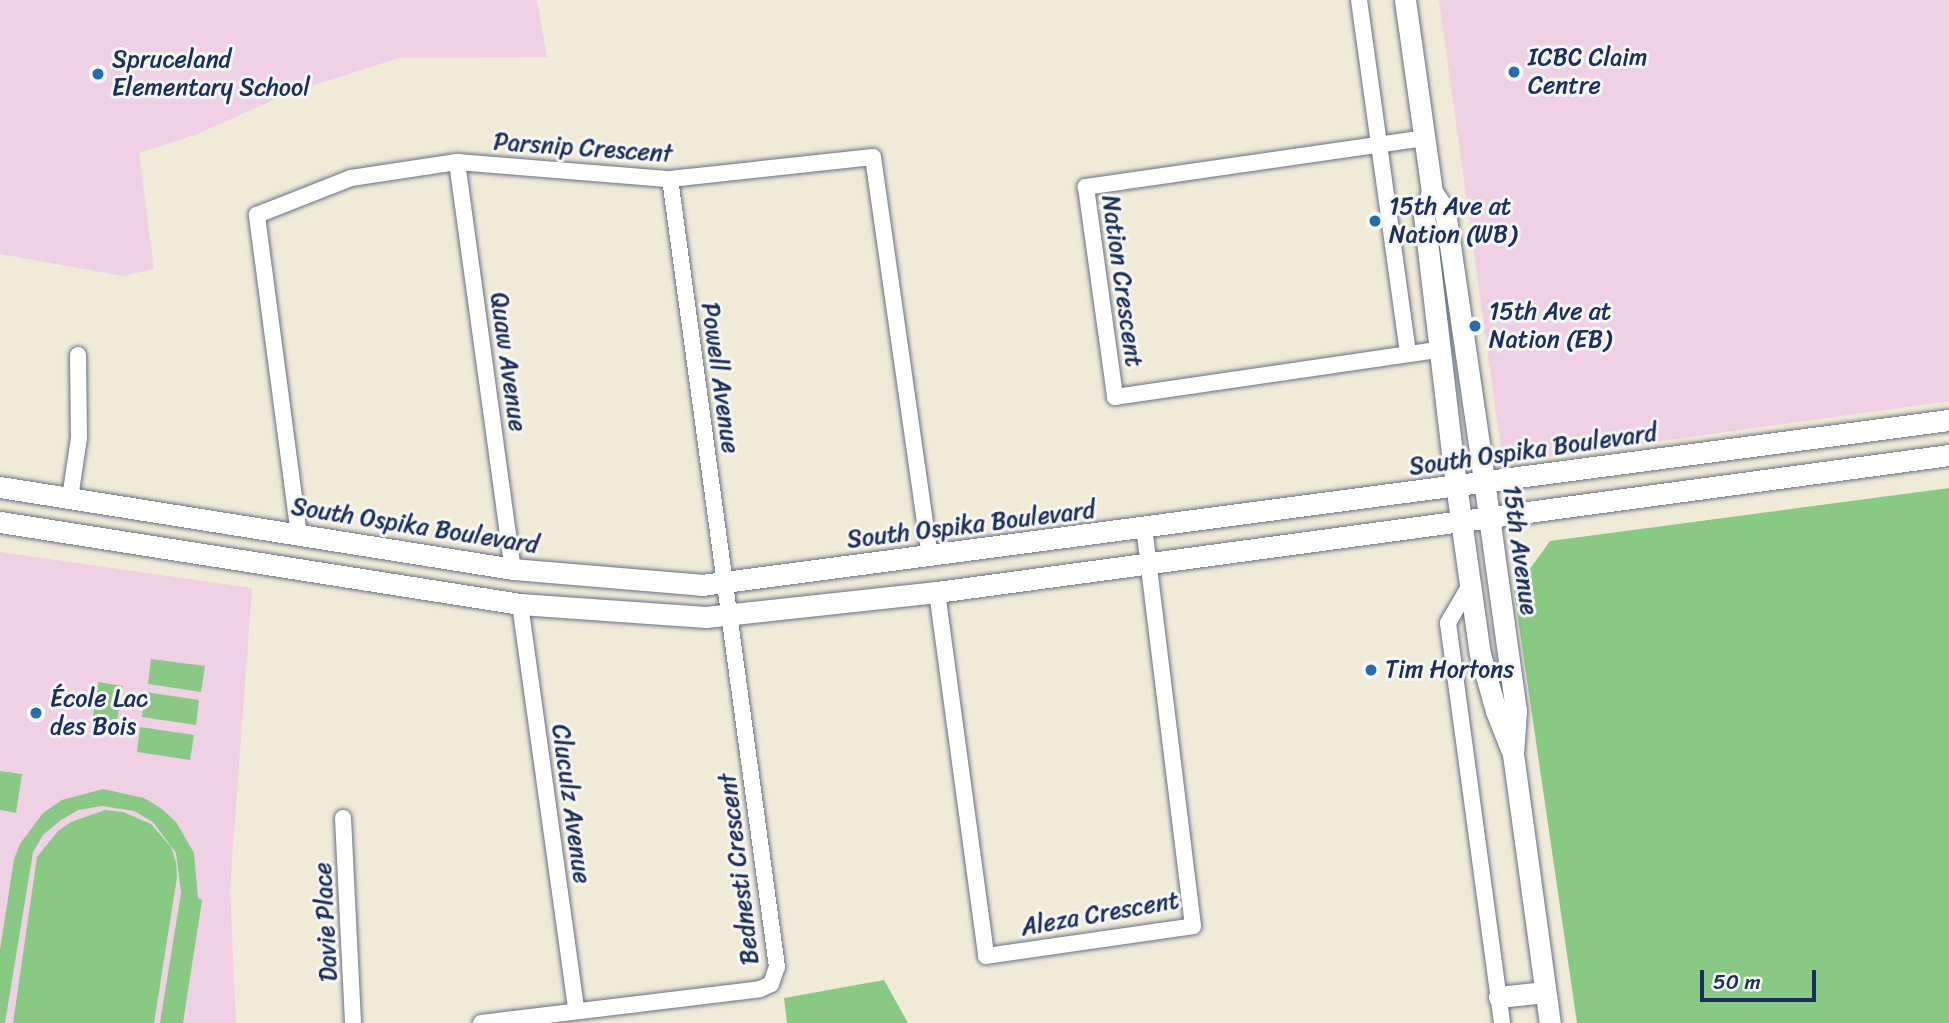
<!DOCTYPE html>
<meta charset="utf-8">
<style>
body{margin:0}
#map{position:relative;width:1949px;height:1023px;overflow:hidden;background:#f0ebd7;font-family:Sriracha,sans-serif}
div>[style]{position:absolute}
.built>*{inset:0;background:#f0d0e4}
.green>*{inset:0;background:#88ca83}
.roads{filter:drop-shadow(0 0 2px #667188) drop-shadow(0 0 2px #667188)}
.minor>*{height:16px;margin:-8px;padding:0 8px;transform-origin:8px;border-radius:8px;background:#fff}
.major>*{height:21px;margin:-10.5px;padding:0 10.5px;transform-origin:10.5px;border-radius:10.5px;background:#fff}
.dots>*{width:19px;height:19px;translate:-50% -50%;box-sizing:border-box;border:4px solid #f6f6f2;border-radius:50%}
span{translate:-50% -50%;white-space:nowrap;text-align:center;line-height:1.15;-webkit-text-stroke:6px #f6f6f2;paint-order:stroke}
.poi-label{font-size:24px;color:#1b2f5e}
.left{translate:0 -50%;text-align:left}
.street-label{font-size:24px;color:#1b2f5e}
.scale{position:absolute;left:1700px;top:970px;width:116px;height:32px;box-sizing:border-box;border:4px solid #1b2f5e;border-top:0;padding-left:9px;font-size:21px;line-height:24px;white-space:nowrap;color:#1b2f5e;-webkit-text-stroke:5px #f6f6f2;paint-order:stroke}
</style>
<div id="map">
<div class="built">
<i style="clip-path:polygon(0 0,537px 0,547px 57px,399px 58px,292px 92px,195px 135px,139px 153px,154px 269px,123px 276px,0 254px)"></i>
<i style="clip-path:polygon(1439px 0,1949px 0,1949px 401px,1503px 463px)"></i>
<i style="clip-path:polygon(0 552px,252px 588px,230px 889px,236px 1023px,0 1023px)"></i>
</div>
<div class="green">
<i style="clip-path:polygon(1949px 488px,1949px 1023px,1577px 1023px,1514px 591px,1550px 541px)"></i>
<i style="clip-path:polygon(151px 659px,205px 666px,201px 692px,148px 684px)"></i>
<i style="clip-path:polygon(98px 682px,123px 686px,117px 721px,93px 717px)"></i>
<i style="clip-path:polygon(145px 692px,199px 700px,196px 725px,142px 717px)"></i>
<i style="clip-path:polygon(140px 727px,194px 735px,190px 760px,137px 752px)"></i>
<i style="clip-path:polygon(0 771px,22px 774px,16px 813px,0 810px)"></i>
<i style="clip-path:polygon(103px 789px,144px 798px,162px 809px,176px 822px,194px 853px,198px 898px,202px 900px,183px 1023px,160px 1023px,181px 893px,176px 853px,153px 822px,134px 811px,102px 806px,78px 810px,61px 820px,43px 835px,33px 852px,5px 1023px,0 1023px,0 950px,14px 859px,20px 844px,43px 813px,62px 800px)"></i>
<i style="clip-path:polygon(105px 810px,123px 812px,151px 824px,171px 847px,176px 862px,177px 877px,154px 1023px,13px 1023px,37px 857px,58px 831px,71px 822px)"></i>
<i style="clip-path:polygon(884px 980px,908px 1023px,787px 1023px,784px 998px)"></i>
</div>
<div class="roads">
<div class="minor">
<i style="left:1359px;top:0;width:357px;rotate:82.1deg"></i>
<i style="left:1425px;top:138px;width:343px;rotate:171.8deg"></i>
<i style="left:1086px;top:187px;width:212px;rotate:82.1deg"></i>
<i style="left:1115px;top:397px;width:326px;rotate:-8.3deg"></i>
<i style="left:457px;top:162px;width:411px;rotate:82.2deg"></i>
<i style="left:70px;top:498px;width:61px;rotate:-81.5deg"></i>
<i style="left:79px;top:438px;width:83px;rotate:-90.7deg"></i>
<i style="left:299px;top:535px;width:323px;rotate:-97.5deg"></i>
<i style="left:257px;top:215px;width:101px;rotate:-21.5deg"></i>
<i style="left:351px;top:178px;width:107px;rotate:-8.6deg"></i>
<i style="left:457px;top:162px;width:214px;rotate:4.6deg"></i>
<i style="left:670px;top:179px;width:204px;rotate:-6.2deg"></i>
<i style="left:873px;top:157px;width:404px;rotate:81.9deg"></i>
<i style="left:1470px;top:585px;width:44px;rotate:120.1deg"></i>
<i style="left:1448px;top:623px;width:404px;rotate:82.3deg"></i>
<i style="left:937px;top:592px;width:367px;rotate:82.3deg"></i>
<i style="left:986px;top:956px;width:209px;rotate:-8.2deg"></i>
<i style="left:1193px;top:926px;width:401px;rotate:-97deg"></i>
<i style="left:520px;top:604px;width:409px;rotate:82.1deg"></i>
<i style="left:343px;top:818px;width:205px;rotate:87.2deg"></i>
<i style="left:481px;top:1023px;width:281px;rotate:-6.9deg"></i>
<i style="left:760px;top:989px;width:12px;rotate:-24deg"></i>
<i style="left:771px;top:984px;width:18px;rotate:-71deg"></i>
<i style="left:777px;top:967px;width:795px;rotate:-97.73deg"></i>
</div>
<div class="major">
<i style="left:1405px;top:0;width:194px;rotate:82deg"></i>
<i style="left:1432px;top:192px;width:24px;rotate:109deg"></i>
<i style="left:1424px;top:215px;width:257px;rotate:83.3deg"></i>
<i style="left:1454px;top:470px;width:186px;rotate:82deg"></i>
<i style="left:1480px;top:654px;width:59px;rotate:74.3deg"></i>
<i style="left:1496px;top:711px;width:41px;rotate:68.5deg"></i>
<i style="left:1432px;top:192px;width:23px;rotate:56deg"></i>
<i style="left:1445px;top:211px;width:258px;rotate:81.7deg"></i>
<i style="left:1482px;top:466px;width:247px;rotate:82.1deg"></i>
<i style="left:1516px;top:711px;width:43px;rotate:94deg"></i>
<i style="left:1513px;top:754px;width:272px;rotate:82.2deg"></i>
<i style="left:0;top:487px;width:520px;rotate:9.08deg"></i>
<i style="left:513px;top:569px;width:190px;rotate:4.8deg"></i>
<i style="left:702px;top:585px;width:1258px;rotate:-7.54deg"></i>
<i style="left:0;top:522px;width:526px;rotate:8.96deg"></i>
<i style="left:520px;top:604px;width:186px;rotate:4deg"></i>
<i style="left:706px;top:617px;width:232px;rotate:-6.2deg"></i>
<i style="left:937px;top:592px;width:1021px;rotate:-7.71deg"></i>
<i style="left:1499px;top:997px;width:46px;rotate:-6.2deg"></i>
</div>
</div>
<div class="dots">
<i style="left:1514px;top:72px;background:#1f6fb2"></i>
<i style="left:98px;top:74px;background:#1f6fb2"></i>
<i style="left:1375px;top:221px;background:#1f6fb2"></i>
<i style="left:1475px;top:326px;background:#1f6fb2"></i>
<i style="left:1371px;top:670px;background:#1f6fb2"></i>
<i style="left:36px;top:713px;background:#1f6fb2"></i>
</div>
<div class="poi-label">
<span class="left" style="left:1528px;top:72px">ICBC Claim<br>Centre</span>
<span class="left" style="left:112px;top:74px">Spruceland<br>Elementary School</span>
<span class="left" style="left:1389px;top:221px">15th Ave at<br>Nation (WB)</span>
<span class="left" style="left:1489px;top:326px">15th Ave at<br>Nation (EB)</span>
<span class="left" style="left:1385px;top:670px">Tim Hortons</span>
<span class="left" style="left:50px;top:713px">École Lac<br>des Bois</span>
</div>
<div class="street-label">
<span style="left:583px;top:148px;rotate:4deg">Parsnip Crescent</span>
<span style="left:1122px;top:281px;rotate:82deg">Nation Crescent</span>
<span style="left:508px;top:362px;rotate:82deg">Quaw Avenue</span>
<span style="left:720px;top:378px;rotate:82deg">Powell Avenue</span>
<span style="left:1533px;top:450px;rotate:-8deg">South Ospika Boulevard</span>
<span style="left:971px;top:525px;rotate:-7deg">South Ospika Boulevard</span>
<span style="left:415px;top:526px;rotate:9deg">South Ospika Boulevard</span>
<span style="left:1520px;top:550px;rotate:82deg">15th Avenue</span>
<span style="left:571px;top:804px;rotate:82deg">Cluculz Avenue</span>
<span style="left:739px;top:869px;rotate:-97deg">Bednesti Crescent</span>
<span style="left:1100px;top:914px;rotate:-10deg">Aleza Crescent</span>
<span style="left:326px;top:922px;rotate:-93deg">Davie Place</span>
</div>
<div class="scale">50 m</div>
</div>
